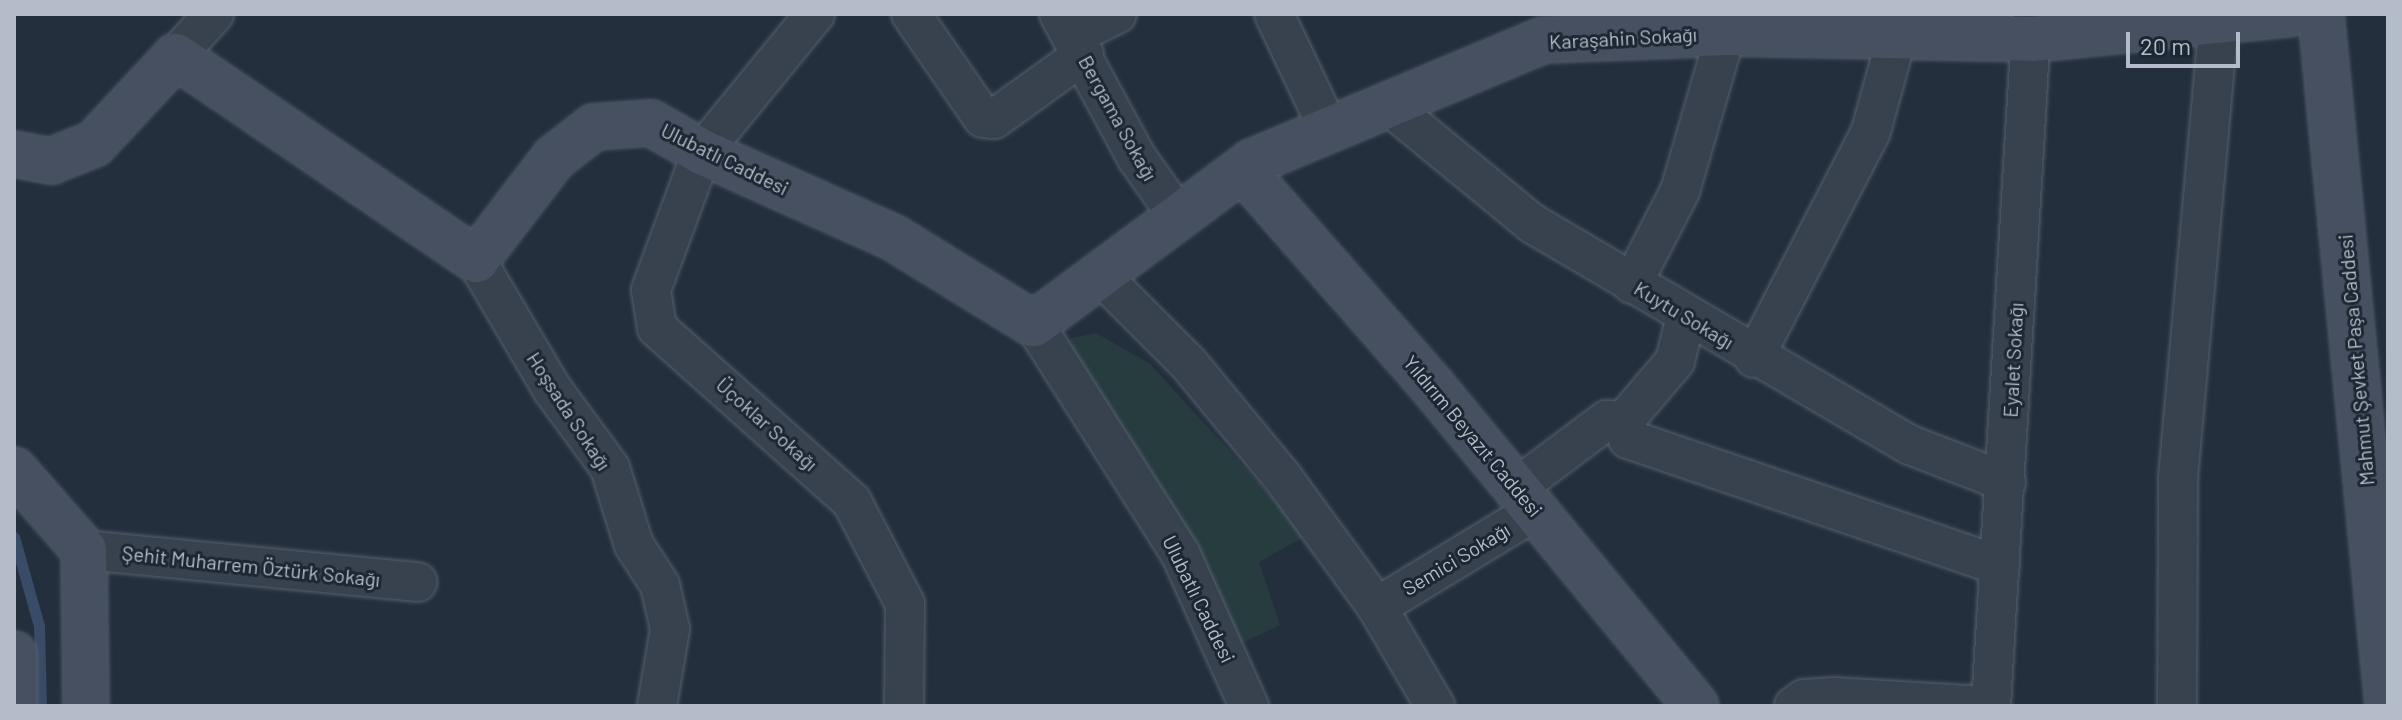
<!DOCTYPE html>
<meta charset="utf-8">
<style>
body{margin:0}
#map{position:relative;width:2402px;height:720px;overflow:hidden;background:#242f3e;font-family:Barlow,sans-serif}
div>[style]{position:absolute}
.green>*{inset:0;background:#263c3f}
.stream>*{height:11px;margin:-5.5px;padding:0 5.5px;transform-origin:5.5px;border-radius:5.5px;background:#394c67}
.roads{filter:drop-shadow(0 0 2px #565f6c) drop-shadow(0 0 2px #565f6c)}
.street>*{height:38px;margin:-19px;padding:0 19px;transform-origin:19px;border-radius:19px;background:#38414e}
.secondary>*{height:44px;margin:-22px;padding:0 22px;transform-origin:22px;border-radius:22px;background:#465061}
span{translate:-50% -50%;white-space:nowrap;text-align:center;line-height:1.15;-webkit-text-stroke:6px #1d2633;paint-order:stroke}
.street-label{font-size:20px;color:#b4bcc9}
.frame{position:absolute;inset:0;border:16px solid #b4bcc9;pointer-events:none}
.scale{position:absolute;left:2126px;top:32px;width:114px;height:36px;box-sizing:border-box;border:4px solid #b4bcc9;border-top:0;padding-left:10px;font-size:24px;line-height:28px;white-space:nowrap;color:#b4bcc9;-webkit-text-stroke:6px #1d2633;paint-order:stroke}
</style>
<div id="map">
<div class="green">
<i style="clip-path:polygon(1096px 333px,1149px 363px,1307px 535px,1259px 562px,1280px 625px,1240px 644px,1061px 352px,1068px 339px)"></i>
</div>
<div class="stream">
<i style="left:14px;top:537px;width:92px;rotate:74.3deg"></i>
<i style="left:39px;top:626px;width:80px;rotate:88.6deg"></i>
</div>
<div class="roads">
<div class="street">
<i style="left:815px;top:14px;width:178px;rotate:129.3deg"></i>
<i style="left:702px;top:152px;width:147px;rotate:110.3deg"></i>
<i style="left:651px;top:290px;width:38px;rotate:81deg"></i>
<i style="left:657px;top:328px;width:261px;rotate:41.7deg"></i>
<i style="left:852px;top:502px;width:115px;rotate:62.5deg"></i>
<i style="left:905px;top:604px;width:102px;rotate:90.6deg"></i>
<i style="left:911px;top:14px;width:126px;rotate:55.3deg"></i>
<i style="left:983px;top:118px;width:11px;rotate:5deg"></i>
<i style="left:994px;top:119px;width:111px;rotate:-35.8deg"></i>
<i style="left:1059px;top:14px;width:164px;rotate:61.6deg"></i>
<i style="left:1137px;top:158px;width:75px;rotate:54.8deg"></i>
<i style="left:1274px;top:14px;width:128px;rotate:64.6deg"></i>
<i style="left:1072px;top:36px;width:50px;rotate:-26.1deg"></i>
<i style="left:176px;top:56px;width:57px;rotate:-47.9deg"></i>
<i style="left:1388px;top:105px;width:188px;rotate:39.4deg"></i>
<i style="left:1533px;top:224px;width:437px;rotate:30.4deg"></i>
<i style="left:1910px;top:445px;width:103px;rotate:21.1deg"></i>
<i style="left:476px;top:260px;width:150px;rotate:59.5deg"></i>
<i style="left:552px;top:389px;width:98px;rotate:53.7deg"></i>
<i style="left:610px;top:468px;width:81px;rotate:72.7deg"></i>
<i style="left:634px;top:545px;width:48px;rotate:57deg"></i>
<i style="left:660px;top:585px;width:45px;rotate:77.2deg"></i>
<i style="left:670px;top:629px;width:78px;rotate:99.6deg"></i>
<i style="left:1100px;top:275px;width:126px;rotate:45deg"></i>
<i style="left:1189px;top:364px;width:148px;rotate:50.5deg"></i>
<i style="left:1283px;top:478px;width:160px;rotate:53.9deg"></i>
<i style="left:1377px;top:607px;width:115px;rotate:59.6deg"></i>
<i style="left:1632px;top:284px;width:105px;rotate:-62.7deg"></i>
<i style="left:1680px;top:191px;width:165px;rotate:-73.8deg"></i>
<i style="left:1726px;top:33px;width:19px;rotate:-87deg"></i>
<i style="left:1034px;top:324px;width:274px;rotate:57.5deg"></i>
<i style="left:1181px;top:555px;width:166px;rotate:65.8deg"></i>
<i style="left:1754px;top:358px;width:255px;rotate:-62.7deg"></i>
<i style="left:1871px;top:131px;width:98px;rotate:-74.7deg"></i>
<i style="left:1624px;top:421px;width:18px;rotate:77deg"></i>
<i style="left:1628px;top:439px;width:393px;rotate:18.8deg"></i>
<i style="left:1516px;top:488px;width:114px;rotate:-36.8deg"></i>
<i style="left:1607px;top:420px;width:17px;rotate:3deg"></i>
<i style="left:1624px;top:421px;width:79px;rotate:-49.6deg"></i>
<i style="left:1675px;top:361px;width:45px;rotate:-76deg"></i>
<i style="left:84px;top:550px;width:335px;rotate:5.5deg"></i>
<i style="left:1377px;top:607px;width:185px;rotate:-31.3deg"></i>
<i style="left:1794px;top:706px;width:12px;rotate:-35deg"></i>
<i style="left:1804px;top:699px;width:30px;rotate:-4deg"></i>
<i style="left:1834px;top:697px;width:150px;rotate:3.4deg"></i>
<i style="left:1991px;top:706px;width:693px;rotate:-86.61deg"></i>
<i style="left:2177px;top:706px;width:228px;rotate:-89.7deg"></i>
<i style="left:2178px;top:478px;width:458px;rotate:-84.9deg"></i>
</div>
<div class="secondary">
<i style="left:2321px;top:14px;width:694px;rotate:84.46deg"></i>
<i style="left:14px;top:154px;width:38px;rotate:11deg"></i>
<i style="left:51px;top:161px;width:46px;rotate:-21.6deg"></i>
<i style="left:94px;top:144px;width:120px;rotate:-47deg"></i>
<i style="left:176px;top:56px;width:363px;rotate:34.2deg"></i>
<i style="left:476px;top:260px;width:128px;rotate:-52.6deg"></i>
<i style="left:554px;top:158px;width:51px;rotate:-37.8deg"></i>
<i style="left:594px;top:127px;width:57px;rotate:-4deg"></i>
<i style="left:651px;top:123px;width:59px;rotate:29.6deg"></i>
<i style="left:702px;top:152px;width:210px;rotate:24.1deg"></i>
<i style="left:894px;top:238px;width:164px;rotate:31.6deg"></i>
<i style="left:1034px;top:324px;width:272px;rotate:-36.6deg"></i>
<i style="left:1252px;top:162px;width:316px;rotate:-22.7deg"></i>
<i style="left:1544px;top:40px;width:182px;rotate:-2.2deg"></i>
<i style="left:1726px;top:33px;width:306px;rotate:1.1deg"></i>
<i style="left:2032px;top:39px;width:258px;rotate:-5.6deg"></i>
<i style="left:1244px;top:171px;width:287px;rotate:48.8deg"></i>
<i style="left:1433px;top:387px;width:413px;rotate:50.5deg"></i>
<i style="left:14px;top:470px;width:106px;rotate:48.8deg"></i>
<i style="left:84px;top:550px;width:156px;rotate:89.3deg"></i>
<i style="left:14px;top:654px;width:52px;rotate:90deg"></i>
</div>
</div>
<div class="street-label">
<span style="left:1623px;top:38px;rotate:-3deg">Karaşahin Sokağı</span>
<span style="left:1118px;top:118px;rotate:61deg">Bergama Sokağı</span>
<span style="left:725px;top:159px;rotate:26deg">Ulubatlı Caddesi</span>
<span style="left:1684px;top:315px;rotate:31deg">Kuytu Sokağı</span>
<span style="left:2013px;top:360px;rotate:-87deg">Eyalet Sokağı</span>
<span style="left:2356px;top:360px;rotate:-95deg">Mahmut Şevket Paşa Caddesi</span>
<span style="left:569px;top:411px;rotate:57deg">Hoşsada Sokağı</span>
<span style="left:767px;top:424px;rotate:42deg">Üçoklar Sokağı</span>
<span style="left:1473px;top:436px;rotate:50deg">Yıldırım Beyazıt Caddesi</span>
<span style="left:1456px;top:559px;rotate:-31deg">Semici Sokağı</span>
<span style="left:251px;top:566px;rotate:6deg">Şehit Muharrem Öztürk Sokağı</span>
<span style="left:1199px;top:599px;rotate:64deg">Ulubatlı Caddesi</span>
</div>
<div class="frame"></div>
<div class="scale">20 m</div>
</div>
